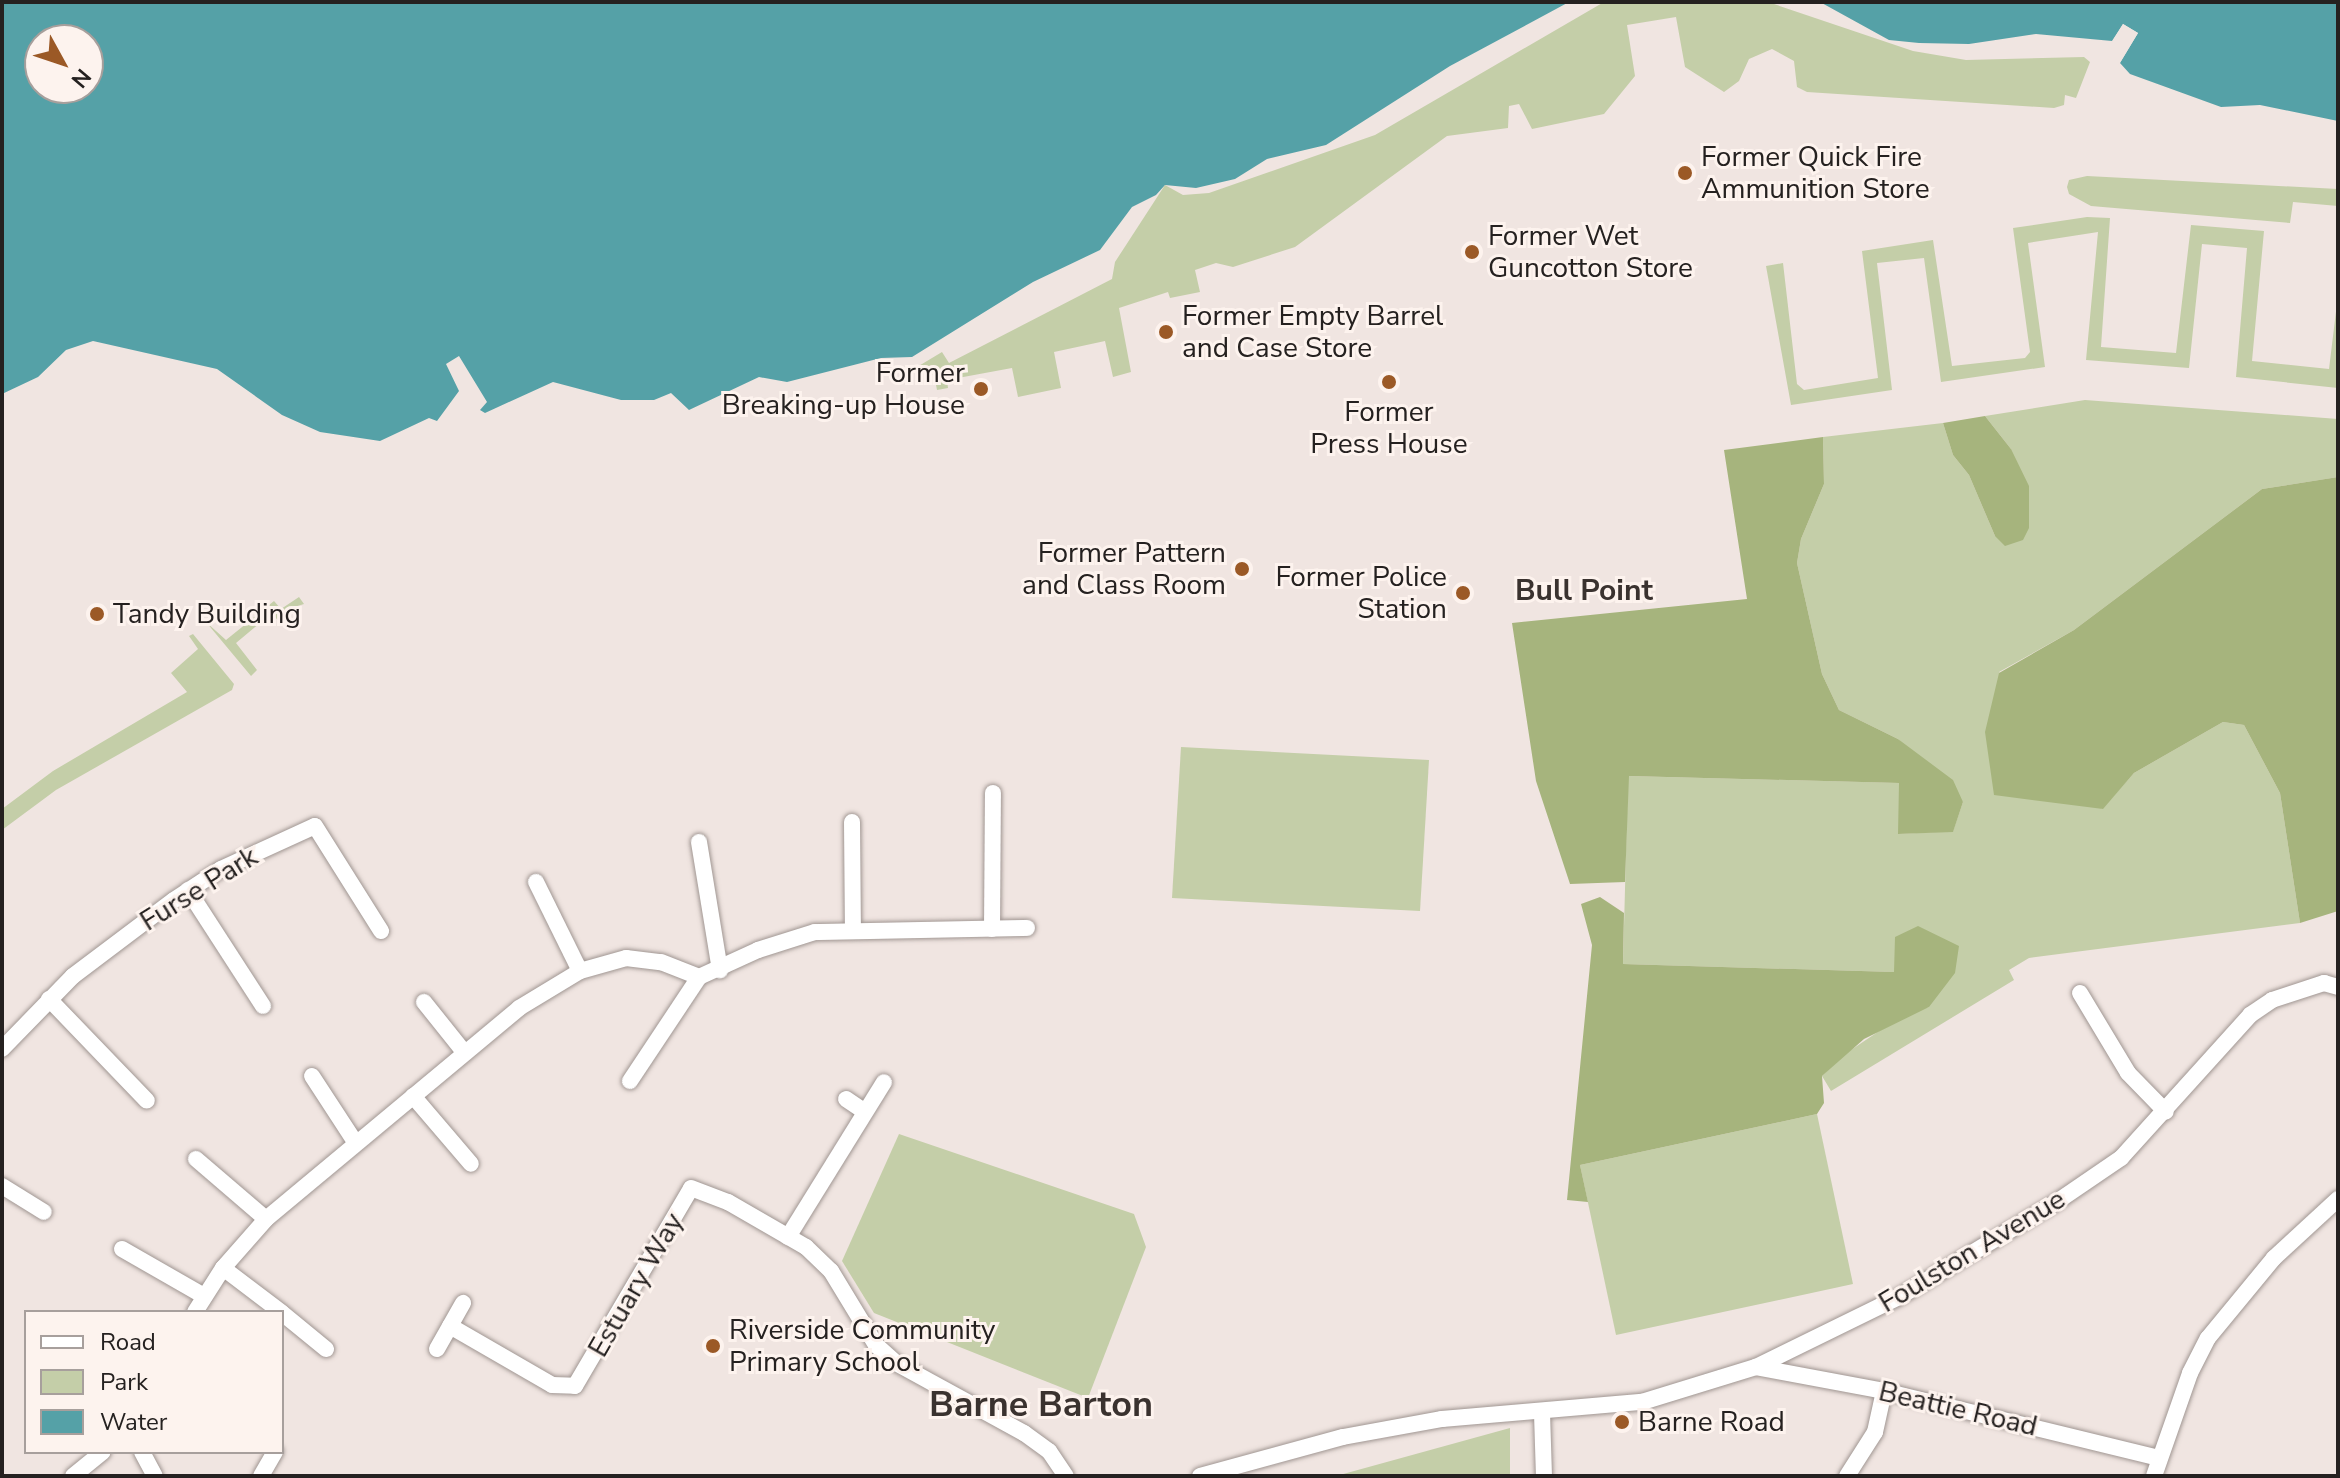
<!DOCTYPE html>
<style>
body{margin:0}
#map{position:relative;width:2340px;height:1478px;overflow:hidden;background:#f0e5e1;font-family:"Nunito Sans",sans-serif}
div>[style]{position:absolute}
.green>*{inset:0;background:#c4cea8}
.forest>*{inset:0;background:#a6b47d}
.water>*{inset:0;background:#55a1a7}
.pier>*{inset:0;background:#f0e5e1}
.roads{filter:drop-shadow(0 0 2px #a09692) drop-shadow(0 0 2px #a09692)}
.minor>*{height:16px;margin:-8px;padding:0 8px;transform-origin:8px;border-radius:8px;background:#fff}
.dots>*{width:22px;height:22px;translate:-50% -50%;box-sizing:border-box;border:4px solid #fdf3ee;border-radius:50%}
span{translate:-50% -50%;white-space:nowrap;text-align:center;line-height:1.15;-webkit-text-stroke:6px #fdf3ee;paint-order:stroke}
.poi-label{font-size:28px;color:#252120}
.left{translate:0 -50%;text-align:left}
.right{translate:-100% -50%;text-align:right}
.street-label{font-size:28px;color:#252120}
.neighbourhood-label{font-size:30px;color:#3a322f;font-weight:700}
.district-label{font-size:36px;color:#3a322f;font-weight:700}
.frame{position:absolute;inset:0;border:4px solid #252120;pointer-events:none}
.legend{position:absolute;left:24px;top:1310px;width:260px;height:144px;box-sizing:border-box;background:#fdf3ee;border:2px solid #a79f9c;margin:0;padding:10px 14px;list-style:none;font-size:24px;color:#252120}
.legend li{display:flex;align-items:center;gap:16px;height:40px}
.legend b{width:40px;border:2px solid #a79f9c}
.north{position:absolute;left:24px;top:24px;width:80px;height:80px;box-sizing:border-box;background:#fdf3ee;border:2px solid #a79f9c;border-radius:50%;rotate:130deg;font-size:22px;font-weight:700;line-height:32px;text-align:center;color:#252120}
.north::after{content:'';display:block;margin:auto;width:28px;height:36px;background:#9b5926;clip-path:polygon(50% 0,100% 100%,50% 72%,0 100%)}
</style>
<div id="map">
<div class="green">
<i style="clip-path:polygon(1604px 2px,1768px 2px,1913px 51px,1966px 60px,2084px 57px,2090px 62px,2076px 98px,2065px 95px,2064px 105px,2054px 108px,1807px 92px,1797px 87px,1794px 61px,1772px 49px,1749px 59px,1739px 81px,1724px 92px,1685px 67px,1676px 17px,1627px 25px,1635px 76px,1604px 114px,1532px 129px,1519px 104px,1509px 106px,1508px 128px,1447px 136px,1295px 247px,1233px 267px,1216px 263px,1195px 270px,1200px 292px,1170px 298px,1168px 292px,1119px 308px,1131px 372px,1113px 377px,1105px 341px,1054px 352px,1061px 388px,1018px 397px,1012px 368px,947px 380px,948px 388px,937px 390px,934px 375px,917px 367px,942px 352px,949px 363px,1112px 279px,1115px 262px,1165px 185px,1183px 195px,1209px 193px,1375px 135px)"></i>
<i style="clip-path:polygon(2087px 176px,2338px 189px,2338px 206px,2293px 202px,2290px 223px,2091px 206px,2069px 194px,2067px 187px,2069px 180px)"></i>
<i style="clip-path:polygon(2087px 217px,2110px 218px,2101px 347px,2176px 353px,2191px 225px,2264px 231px,2252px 361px,2329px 369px,2338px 295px,2338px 388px,2236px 377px,2247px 248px,2202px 244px,2189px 368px,2086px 360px,2098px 232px,2028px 243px,2045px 367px,1941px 382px,1924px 258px,1877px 263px,1892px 390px,1791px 405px,1766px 266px,1783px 263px,1797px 384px,1804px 390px,1878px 378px,1862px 251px,1933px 240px,1952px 366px,2025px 358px,2030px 352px,2013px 228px)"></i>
<i style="clip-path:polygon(2085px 400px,2338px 419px,2338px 477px,2262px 489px,2074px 630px,1999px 672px,2102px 809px,2134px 773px,2223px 722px,2244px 725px,2280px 793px,2300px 923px,2029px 958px,2009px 970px,2014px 980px,1831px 1091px,1822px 1076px,1845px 1054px,1903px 1015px,1929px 1007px,1894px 972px,1623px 964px,1628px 776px,1900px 783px,1899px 834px,1953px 831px,1963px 802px,1898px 739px,1839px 710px,1822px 674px,1797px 563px,1801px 539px,1824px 484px,1823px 437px,1943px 423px,1953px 455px,1969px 475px,1995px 536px,2011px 449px,1985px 416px)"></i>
<i style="clip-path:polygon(299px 597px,304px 604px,291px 608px,280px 623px,272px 613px,236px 643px,257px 670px,251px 676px,206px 622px,226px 640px,274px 601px,281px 609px)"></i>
<i style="clip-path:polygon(193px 634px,234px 684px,232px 690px,56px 790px,2px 830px,2px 809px,53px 771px,187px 692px,171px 673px,198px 649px,189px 636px)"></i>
<i style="clip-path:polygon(1181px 747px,1429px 760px,1420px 911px,1172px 898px)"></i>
<i style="clip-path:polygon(1817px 1114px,1853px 1284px,1616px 1335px,1580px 1165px)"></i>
<i style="clip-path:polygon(899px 1134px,1134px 1214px,1146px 1247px,1088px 1398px,874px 1313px,842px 1261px)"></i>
<i style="clip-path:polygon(1510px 1428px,1510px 1476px,1336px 1476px)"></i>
</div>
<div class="forest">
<i style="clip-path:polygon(1985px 416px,2011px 449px,2029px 486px,2029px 528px,2023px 540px,2005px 546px,1995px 536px,1969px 475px,1953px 455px,1943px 423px)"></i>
<i style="clip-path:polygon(1823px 437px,1824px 484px,1801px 539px,1797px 563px,1822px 674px,1839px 710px,1898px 739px,1953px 780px,1963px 802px,1953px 832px,1898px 834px,1899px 783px,1629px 776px,1625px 882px,1570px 884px,1536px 781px,1512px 623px,1747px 599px,1724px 450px)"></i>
<i style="clip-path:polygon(2338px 477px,2338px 911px,2300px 923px,2280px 793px,2244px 725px,2223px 722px,2134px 773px,2103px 809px,1994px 795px,1985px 732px,1999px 673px,2074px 630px,2262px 489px)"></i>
<i style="clip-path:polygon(1600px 897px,1624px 913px,1623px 964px,1894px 972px,1895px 937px,1918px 926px,1959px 946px,1955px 973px,1929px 1007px,1864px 1039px,1822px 1076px,1824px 1103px,1817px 1114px,1580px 1165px,1588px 1202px,1567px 1200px,1592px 945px,1581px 904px)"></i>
</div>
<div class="water">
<i style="clip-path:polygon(evenodd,2px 2px,1569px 2px,1450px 66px,1326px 145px,1267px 159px,1235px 179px,1196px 188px,1165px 185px,1156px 195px,1132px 207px,1100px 250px,1033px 282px,912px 357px,881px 358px,787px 382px,759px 377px,689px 410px,671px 393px,654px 400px,621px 400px,553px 382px,485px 413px,480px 410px,487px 402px,459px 356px,446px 364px,459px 391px,437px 421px,429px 418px,380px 441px,320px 432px,282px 415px,217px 369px,93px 341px,66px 350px,38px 377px,2px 394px,2px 2px,40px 40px,88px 40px,88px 88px,40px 88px,40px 40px)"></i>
<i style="clip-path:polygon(1820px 2px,2338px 2px,2338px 121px,2260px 105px,2221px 107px,2130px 74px,2120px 63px,2138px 33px,2123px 24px,2112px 41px,2036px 34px,1969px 44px,1919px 43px,1889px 40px)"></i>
</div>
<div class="pier">
<i style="clip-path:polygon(2123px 24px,2138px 33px,2118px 66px,2133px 34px,2124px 29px,2110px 45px)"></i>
</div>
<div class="roads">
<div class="minor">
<i style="left:852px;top:822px;width:107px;rotate:89.5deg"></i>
<i style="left:699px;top:842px;width:130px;rotate:80.7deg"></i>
<i style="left:536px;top:882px;width:99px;rotate:63.7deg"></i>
<i style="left:188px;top:890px;width:138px;rotate:57.1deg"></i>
<i style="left:992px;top:929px;width:136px;rotate:-89.6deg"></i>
<i style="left:2080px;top:993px;width:93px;rotate:59deg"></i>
<i style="left:2128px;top:1073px;width:54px;rotate:45.7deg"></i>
<i style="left:49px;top:999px;width:141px;rotate:46.1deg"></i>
<i style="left:424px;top:1002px;width:64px;rotate:51.3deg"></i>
<i style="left:2px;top:1049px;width:102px;rotate:-45.8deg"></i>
<i style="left:73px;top:976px;width:126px;rotate:-37deg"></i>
<i style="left:174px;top:900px;width:56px;rotate:-33.4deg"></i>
<i style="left:221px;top:869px;width:103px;rotate:-24.6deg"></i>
<i style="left:315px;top:826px;width:124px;rotate:57.8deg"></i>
<i style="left:312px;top:1076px;width:79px;rotate:56.9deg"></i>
<i style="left:630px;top:1081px;width:125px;rotate:-56.4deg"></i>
<i style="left:413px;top:1096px;width:89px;rotate:49.5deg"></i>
<i style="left:846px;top:1099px;width:23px;rotate:34deg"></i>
<i style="left:196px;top:1159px;width:92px;rotate:40.6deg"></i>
<i style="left:2px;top:1186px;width:49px;rotate:31.8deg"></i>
<i style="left:788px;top:1237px;width:182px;rotate:-58.2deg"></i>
<i style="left:122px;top:1249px;width:95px;rotate:29.8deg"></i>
<i style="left:223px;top:1268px;width:73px;rotate:37.2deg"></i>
<i style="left:195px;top:1312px;width:52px;rotate:-57.5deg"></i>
<i style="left:223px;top:1268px;width:65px;rotate:-48.7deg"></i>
<i style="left:266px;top:1219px;width:329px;rotate:-39.8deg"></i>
<i style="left:519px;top:1008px;width:71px;rotate:-31.2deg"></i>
<i style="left:580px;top:971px;width:48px;rotate:-15.8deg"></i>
<i style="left:626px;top:958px;width:35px;rotate:7deg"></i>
<i style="left:661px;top:962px;width:41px;rotate:21.5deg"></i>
<i style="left:699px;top:977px;width:65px;rotate:-24.6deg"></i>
<i style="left:758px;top:950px;width:60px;rotate:-17.5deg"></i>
<i style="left:815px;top:932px;width:212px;rotate:-1.1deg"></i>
<i style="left:282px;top:1313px;width:57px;rotate:39.3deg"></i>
<i style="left:450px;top:1326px;width:118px;rotate:30deg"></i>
<i style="left:552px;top:1385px;width:23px;rotate:2deg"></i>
<i style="left:575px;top:1386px;width:229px;rotate:-59.6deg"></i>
<i style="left:691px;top:1188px;width:40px;rotate:21deg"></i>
<i style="left:728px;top:1202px;width:90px;rotate:30deg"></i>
<i style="left:806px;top:1247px;width:35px;rotate:44deg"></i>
<i style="left:831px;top:1271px;width:87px;rotate:58.7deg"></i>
<i style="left:876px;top:1345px;width:27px;rotate:42deg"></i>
<i style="left:896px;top:1363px;width:146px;rotate:28.7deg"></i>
<i style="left:1024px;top:1433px;width:31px;rotate:36deg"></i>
<i style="left:1049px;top:1451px;width:30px;rotate:56deg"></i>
<i style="left:437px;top:1349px;width:53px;rotate:-60.5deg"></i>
<i style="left:1756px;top:1367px;width:130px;rotate:10.6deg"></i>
<i style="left:1884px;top:1391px;width:283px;rotate:13.7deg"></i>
<i style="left:1542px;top:1413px;width:63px;rotate:88.2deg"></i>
<i style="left:142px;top:1452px;width:27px;rotate:62deg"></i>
<i style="left:73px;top:1476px;width:38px;rotate:-39deg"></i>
<i style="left:261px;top:1476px;width:28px;rotate:-60deg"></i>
<i style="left:1200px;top:1476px;width:148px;rotate:-15.3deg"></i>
<i style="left:1343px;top:1437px;width:101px;rotate:-10.3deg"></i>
<i style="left:1442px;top:1419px;width:201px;rotate:-4.9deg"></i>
<i style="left:1642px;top:1402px;width:119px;rotate:-17.1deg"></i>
<i style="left:1756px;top:1367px;width:159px;rotate:-26.1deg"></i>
<i style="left:1899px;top:1297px;width:186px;rotate:-31.1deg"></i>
<i style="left:2058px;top:1201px;width:76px;rotate:-34.3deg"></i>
<i style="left:2121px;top:1158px;width:193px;rotate:-47.9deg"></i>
<i style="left:2250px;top:1015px;width:27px;rotate:-34deg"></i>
<i style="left:2272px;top:1000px;width:55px;rotate:-18.1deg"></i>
<i style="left:2324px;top:983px;width:15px;rotate:16deg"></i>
<i style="left:1847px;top:1476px;width:52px;rotate:-57.5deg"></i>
<i style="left:1875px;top:1432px;width:42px;rotate:-77.6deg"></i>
<i style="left:2154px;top:1476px;width:109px;rotate:-70.7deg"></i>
<i style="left:2190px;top:1373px;width:39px;rotate:-63deg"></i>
<i style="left:2208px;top:1338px;width:104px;rotate:-50.5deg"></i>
<i style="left:2274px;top:1258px;width:87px;rotate:-42.7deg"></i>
</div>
</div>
<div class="dots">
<i style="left:1685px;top:173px;background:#9b5926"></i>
<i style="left:1472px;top:252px;background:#9b5926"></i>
<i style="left:1166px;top:332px;background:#9b5926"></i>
<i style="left:1389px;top:382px;background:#9b5926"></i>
<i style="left:981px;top:389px;background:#9b5926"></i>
<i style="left:1242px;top:569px;background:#9b5926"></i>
<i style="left:1463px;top:593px;background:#9b5926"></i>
<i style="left:97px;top:614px;background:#9b5926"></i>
<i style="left:713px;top:1346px;background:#9b5926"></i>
<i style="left:1622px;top:1422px;background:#9b5926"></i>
</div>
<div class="poi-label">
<span class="left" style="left:1701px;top:173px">Former Quick Fire<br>Ammunition Store</span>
<span class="left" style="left:1488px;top:252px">Former Wet<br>Guncotton Store</span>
<span class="left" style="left:1182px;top:332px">Former Empty Barrel<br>and Case Store</span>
<span class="right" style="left:965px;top:389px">Former<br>Breaking-up House</span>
<span style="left:1389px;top:428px">Former<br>Press House</span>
<span class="right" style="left:1226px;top:569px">Former Pattern<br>and Class Room</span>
<span class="right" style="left:1447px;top:593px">Former Police<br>Station</span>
<span class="left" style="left:113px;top:614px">Tandy Building</span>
<span class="left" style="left:729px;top:1346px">Riverside Community<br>Primary School</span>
<span class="left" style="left:1638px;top:1422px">Barne Road</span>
</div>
<div class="street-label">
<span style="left:199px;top:889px;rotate:-32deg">Furse Park</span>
<span style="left:1972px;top:1251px;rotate:-31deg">Foulston Avenue</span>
<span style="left:636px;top:1285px;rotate:-60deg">Estuary Way</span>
<span style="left:1958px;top:1409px;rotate:13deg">Beattie Road</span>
</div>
<div class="neighbourhood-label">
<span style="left:1584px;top:591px">Bull Point</span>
</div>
<div class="district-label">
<span style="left:1041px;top:1405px">Barne Barton</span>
</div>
<div class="frame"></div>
<ul class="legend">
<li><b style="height:10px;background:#fff"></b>Road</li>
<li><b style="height:22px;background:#c4cea8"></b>Park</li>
<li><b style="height:22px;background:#55a1a7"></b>Water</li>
</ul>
<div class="north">N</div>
</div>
